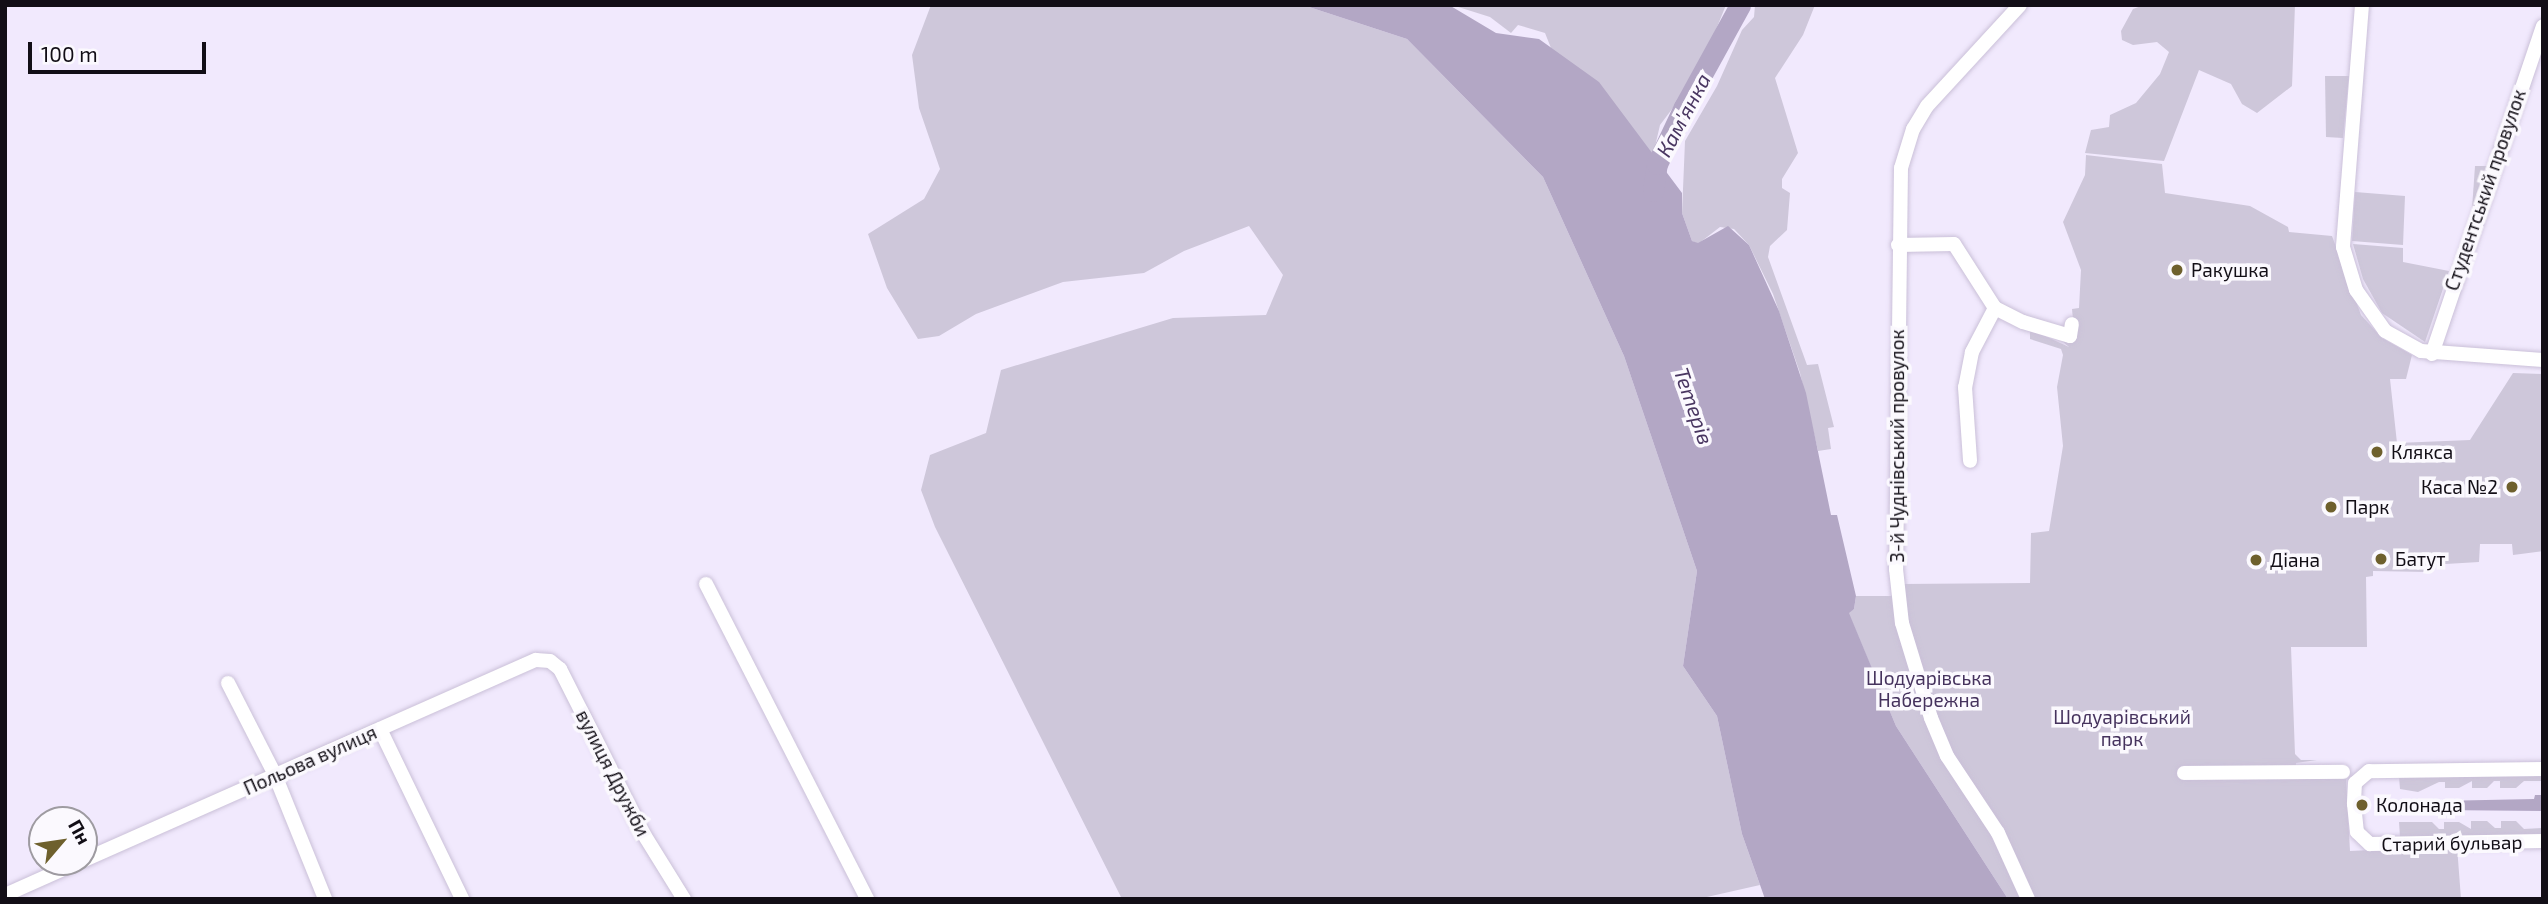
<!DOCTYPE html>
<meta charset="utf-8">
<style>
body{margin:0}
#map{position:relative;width:2548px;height:904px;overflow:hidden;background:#f1e9fd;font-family:"Exo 2",sans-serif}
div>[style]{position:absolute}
.green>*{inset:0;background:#cec7da}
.water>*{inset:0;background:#b3a7c5}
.river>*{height:21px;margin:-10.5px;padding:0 10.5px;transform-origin:10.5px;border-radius:10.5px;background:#b3a7c5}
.roads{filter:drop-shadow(0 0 2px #cac0d8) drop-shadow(0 0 2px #cac0d8)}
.street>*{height:14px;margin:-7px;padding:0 7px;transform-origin:7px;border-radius:7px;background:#fff}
.dots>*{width:19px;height:19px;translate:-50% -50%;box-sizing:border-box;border:4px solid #fbf9fe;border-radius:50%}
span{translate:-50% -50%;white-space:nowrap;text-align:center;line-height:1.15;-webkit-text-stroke:7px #fbf9fe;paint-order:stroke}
.street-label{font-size:19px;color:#120e16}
.poi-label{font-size:19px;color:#120e16}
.left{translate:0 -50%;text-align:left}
.right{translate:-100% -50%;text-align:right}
.park-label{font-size:19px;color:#45325d}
.water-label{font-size:21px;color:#493661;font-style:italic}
.frame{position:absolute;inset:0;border:7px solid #120e16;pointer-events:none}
.north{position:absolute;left:28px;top:806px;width:70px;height:70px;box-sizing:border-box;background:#fbf9fe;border:2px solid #9e9ba1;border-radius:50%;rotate:61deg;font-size:19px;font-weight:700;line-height:28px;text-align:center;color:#120e16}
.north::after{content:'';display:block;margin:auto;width:24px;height:32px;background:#6e602d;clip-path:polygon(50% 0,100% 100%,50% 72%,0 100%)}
.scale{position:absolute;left:28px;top:42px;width:178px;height:32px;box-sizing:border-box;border:4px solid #120e16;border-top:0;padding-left:9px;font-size:21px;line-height:24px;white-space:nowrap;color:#120e16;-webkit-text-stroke:5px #fbf9fe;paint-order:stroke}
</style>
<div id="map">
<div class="green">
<i style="clip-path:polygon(931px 5px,1303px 5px,1407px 39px,1543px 177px,1624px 356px,1697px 571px,1683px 666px,1717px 716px,1742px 834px,1760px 885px,1698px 899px,1122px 899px,935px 527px,921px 490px,930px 455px,986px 433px,1001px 370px,1173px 318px,1266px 315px,1283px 275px,1249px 226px,1184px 251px,1144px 273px,1063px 282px,976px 314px,939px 336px,918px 339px,887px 288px,868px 234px,924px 199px,940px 169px,919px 108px,912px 55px)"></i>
<i style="clip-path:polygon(1452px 5px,1726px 5px,1697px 76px,1660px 125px,1651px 164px,1551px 48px,1545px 33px,1518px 25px,1511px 33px,1490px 17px)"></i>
<i style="clip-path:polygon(1755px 5px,1815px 5px,1803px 35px,1775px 78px,1798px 153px,1782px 179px,1782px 188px,1790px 193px,1787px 230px,1770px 246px,1768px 257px,1807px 365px,1818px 364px,1834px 427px,1828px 428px,1831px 449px,1818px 451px,1800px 373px,1773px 294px,1749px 245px,1734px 229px,1720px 227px,1698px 244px,1692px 241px,1682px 213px,1685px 141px,1717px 86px,1742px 30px,1754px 17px)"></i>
<i style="clip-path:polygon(2144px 5px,2295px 5px,2292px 86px,2257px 113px,2242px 104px,2231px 84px,2199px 70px,2164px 161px,2085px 153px,2091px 130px,2109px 127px,2110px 115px,2136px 103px,2160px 74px,2169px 52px,2157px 42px,2133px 45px,2122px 40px,2121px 31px,2133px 9px)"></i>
<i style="clip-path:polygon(2325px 76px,2349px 76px,2343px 138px,2326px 137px)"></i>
<i style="clip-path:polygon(2086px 155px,2162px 164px,2165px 193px,2250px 206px,2288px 227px,2289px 232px,2332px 236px,2361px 315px,2382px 338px,2412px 355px,2406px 379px,2390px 379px,2397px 443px,2470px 440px,2513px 373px,2543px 374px,2543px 551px,2513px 555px,2512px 544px,2480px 544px,2479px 562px,2429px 565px,2428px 572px,2373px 571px,2373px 576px,2366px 577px,2367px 647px,2291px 647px,2295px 754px,2301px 760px,2317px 760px,2296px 763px,2296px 775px,2346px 777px,2350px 851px,2457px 846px,2461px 899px,2008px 899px,1896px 726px,1848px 612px,1854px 609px,1856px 596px,1891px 596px,1901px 584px,2030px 583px,2031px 533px,2049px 531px,2063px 446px,2057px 387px,2063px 355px,2061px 349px,2030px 339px,2030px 329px,2069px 347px,2059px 338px,2074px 330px,2072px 309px,2079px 308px,2081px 270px,2063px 222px,2085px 175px)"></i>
<i style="clip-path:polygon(2475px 166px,2492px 166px,2476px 209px,2472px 209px)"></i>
<i style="clip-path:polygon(2355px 192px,2405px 196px,2403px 245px,2352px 241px)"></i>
<i style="clip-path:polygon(2353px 244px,2403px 248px,2403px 262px,2449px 271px,2425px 342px,2382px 313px,2363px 279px)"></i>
<i style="clip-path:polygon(2543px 774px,2543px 781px,2524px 781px,2516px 788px,2500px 788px,2500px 781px,2494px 781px,2487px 788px,2472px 788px,2472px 781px,2459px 788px,2445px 788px,2445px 782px,2439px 782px,2418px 792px,2400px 789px,2399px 777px)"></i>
<i style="clip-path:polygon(2471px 821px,2487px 821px,2495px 828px,2501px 828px,2501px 821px,2516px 821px,2524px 829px,2543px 828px,2543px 835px,2400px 837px,2399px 822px,2432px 822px,2439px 829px,2444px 829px,2444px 822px,2459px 822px,2471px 829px)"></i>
</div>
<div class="water">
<i style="clip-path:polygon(1303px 5px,1449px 5px,1496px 33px,1539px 39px,1599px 82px,1682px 193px,1682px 213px,1692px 241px,1698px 243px,1728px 226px,1749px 245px,1779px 311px,1806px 393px,1831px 515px,1837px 515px,1856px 596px,1854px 609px,1849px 613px,1896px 726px,2008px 899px,1765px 899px,1742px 834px,1717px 716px,1683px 666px,1697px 571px,1624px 356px,1543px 177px,1407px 39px)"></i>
<i style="clip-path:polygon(2535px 795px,2543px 795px,2543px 811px,2437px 810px,2437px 801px,2534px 799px)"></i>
</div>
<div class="river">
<i style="left:1653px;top:191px;width:27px;rotate:-82deg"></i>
<i style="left:1657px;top:164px;width:63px;rotate:-64.7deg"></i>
<i style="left:1684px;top:107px;width:116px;rotate:-61.2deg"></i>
</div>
<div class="roads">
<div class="street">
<i style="left:2020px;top:5px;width:137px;rotate:132.6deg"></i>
<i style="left:1927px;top:106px;width:27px;rotate:121deg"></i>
<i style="left:1913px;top:129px;width:41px;rotate:107.1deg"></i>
<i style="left:1901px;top:168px;width:401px;rotate:90.7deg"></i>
<i style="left:1896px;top:569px;width:54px;rotate:83.7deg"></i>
<i style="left:1902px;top:623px;width:99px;rotate:73deg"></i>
<i style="left:1931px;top:718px;width:41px;rotate:67.2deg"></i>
<i style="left:1947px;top:756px;width:92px;rotate:56.5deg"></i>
<i style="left:1998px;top:833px;width:72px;rotate:65.6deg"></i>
<i style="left:2362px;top:5px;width:243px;rotate:94.5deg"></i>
<i style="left:2343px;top:247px;width:45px;rotate:73.2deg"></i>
<i style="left:2356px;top:290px;width:50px;rotate:54.7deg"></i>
<i style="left:2385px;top:331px;width:41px;rotate:29.1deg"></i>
<i style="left:2421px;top:351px;width:122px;rotate:4.2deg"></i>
<i style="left:1898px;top:245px;width:56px;rotate:-1deg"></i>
<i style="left:1954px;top:244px;width:76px;rotate:57.4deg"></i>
<i style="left:1995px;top:308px;width:50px;rotate:117.6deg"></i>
<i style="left:1972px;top:352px;width:36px;rotate:101deg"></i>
<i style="left:1965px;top:387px;width:74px;rotate:86.1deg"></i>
<i style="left:1995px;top:308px;width:31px;rotate:27deg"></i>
<i style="left:2023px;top:322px;width:49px;rotate:16.6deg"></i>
<i style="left:2070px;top:336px;width:12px;rotate:-81deg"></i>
<i style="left:2432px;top:354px;width:346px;rotate:-71.3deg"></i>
<i style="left:706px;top:584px;width:354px;rotate:62.9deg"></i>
<i style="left:228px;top:683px;width:103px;rotate:62.9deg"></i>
<i style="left:275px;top:775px;width:134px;rotate:68deg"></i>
<i style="left:380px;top:729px;width:189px;rotate:64.2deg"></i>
<i style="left:2543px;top:769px;width:174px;rotate:179.3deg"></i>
<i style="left:2369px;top:771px;width:18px;rotate:139deg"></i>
<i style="left:2355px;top:783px;width:21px;rotate:93deg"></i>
<i style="left:2354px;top:804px;width:28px;rotate:84deg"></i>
<i style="left:2357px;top:832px;width:18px;rotate:43deg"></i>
<i style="left:2370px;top:844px;width:173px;rotate:-1deg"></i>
<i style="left:2184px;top:773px;width:159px;rotate:-0.4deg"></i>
<i style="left:84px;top:860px;width:494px;rotate:-23.9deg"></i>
<i style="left:536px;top:660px;width:14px;rotate:4deg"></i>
<i style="left:550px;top:661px;width:13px;rotate:39deg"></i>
<i style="left:560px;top:669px;width:184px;rotate:63.2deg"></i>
<i style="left:643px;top:833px;width:78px;rotate:58.2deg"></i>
<i style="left:5px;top:895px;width:81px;rotate:-24deg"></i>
</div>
</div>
<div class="dots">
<i style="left:2177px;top:270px;background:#6e602d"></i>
<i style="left:2377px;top:452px;background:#6e602d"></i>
<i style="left:2512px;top:487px;background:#6e602d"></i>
<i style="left:2331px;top:507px;background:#6e602d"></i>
<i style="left:2381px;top:559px;background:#6e602d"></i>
<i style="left:2256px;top:560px;background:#6e602d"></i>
<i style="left:2362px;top:805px;background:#6e602d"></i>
</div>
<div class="street-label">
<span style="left:2485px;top:190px;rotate:-71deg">Студентський провулок</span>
<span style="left:1897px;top:446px;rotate:-90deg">3-й Чуднівський провулок</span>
<span style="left:310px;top:760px;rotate:-24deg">Польова вулиця</span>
<span style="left:613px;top:773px;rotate:63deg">вулиця Дружби</span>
<span style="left:2452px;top:843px;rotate:-1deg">Старий бульвар</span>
</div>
<div class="poi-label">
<span class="left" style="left:2191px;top:270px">Ракушка</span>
<span class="left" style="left:2391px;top:452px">Клякса</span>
<span class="right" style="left:2498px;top:487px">Каса №2</span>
<span class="left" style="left:2345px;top:507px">Парк</span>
<span class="left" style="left:2395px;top:559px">Батут</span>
<span class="left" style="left:2270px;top:560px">Діана</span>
<span class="left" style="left:2376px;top:805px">Колонада</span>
</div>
<div class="park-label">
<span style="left:1929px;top:689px">Шодуарівська<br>Набережна</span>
<span style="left:2122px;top:728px">Шодуарівський<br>парк</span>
</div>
<div class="water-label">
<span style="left:1683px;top:115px;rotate:-62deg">Кам'янка</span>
<span style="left:1694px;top:406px;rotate:71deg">Тетерів</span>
</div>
<div class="frame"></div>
<div class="north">Пн</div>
<div class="scale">100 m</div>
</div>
